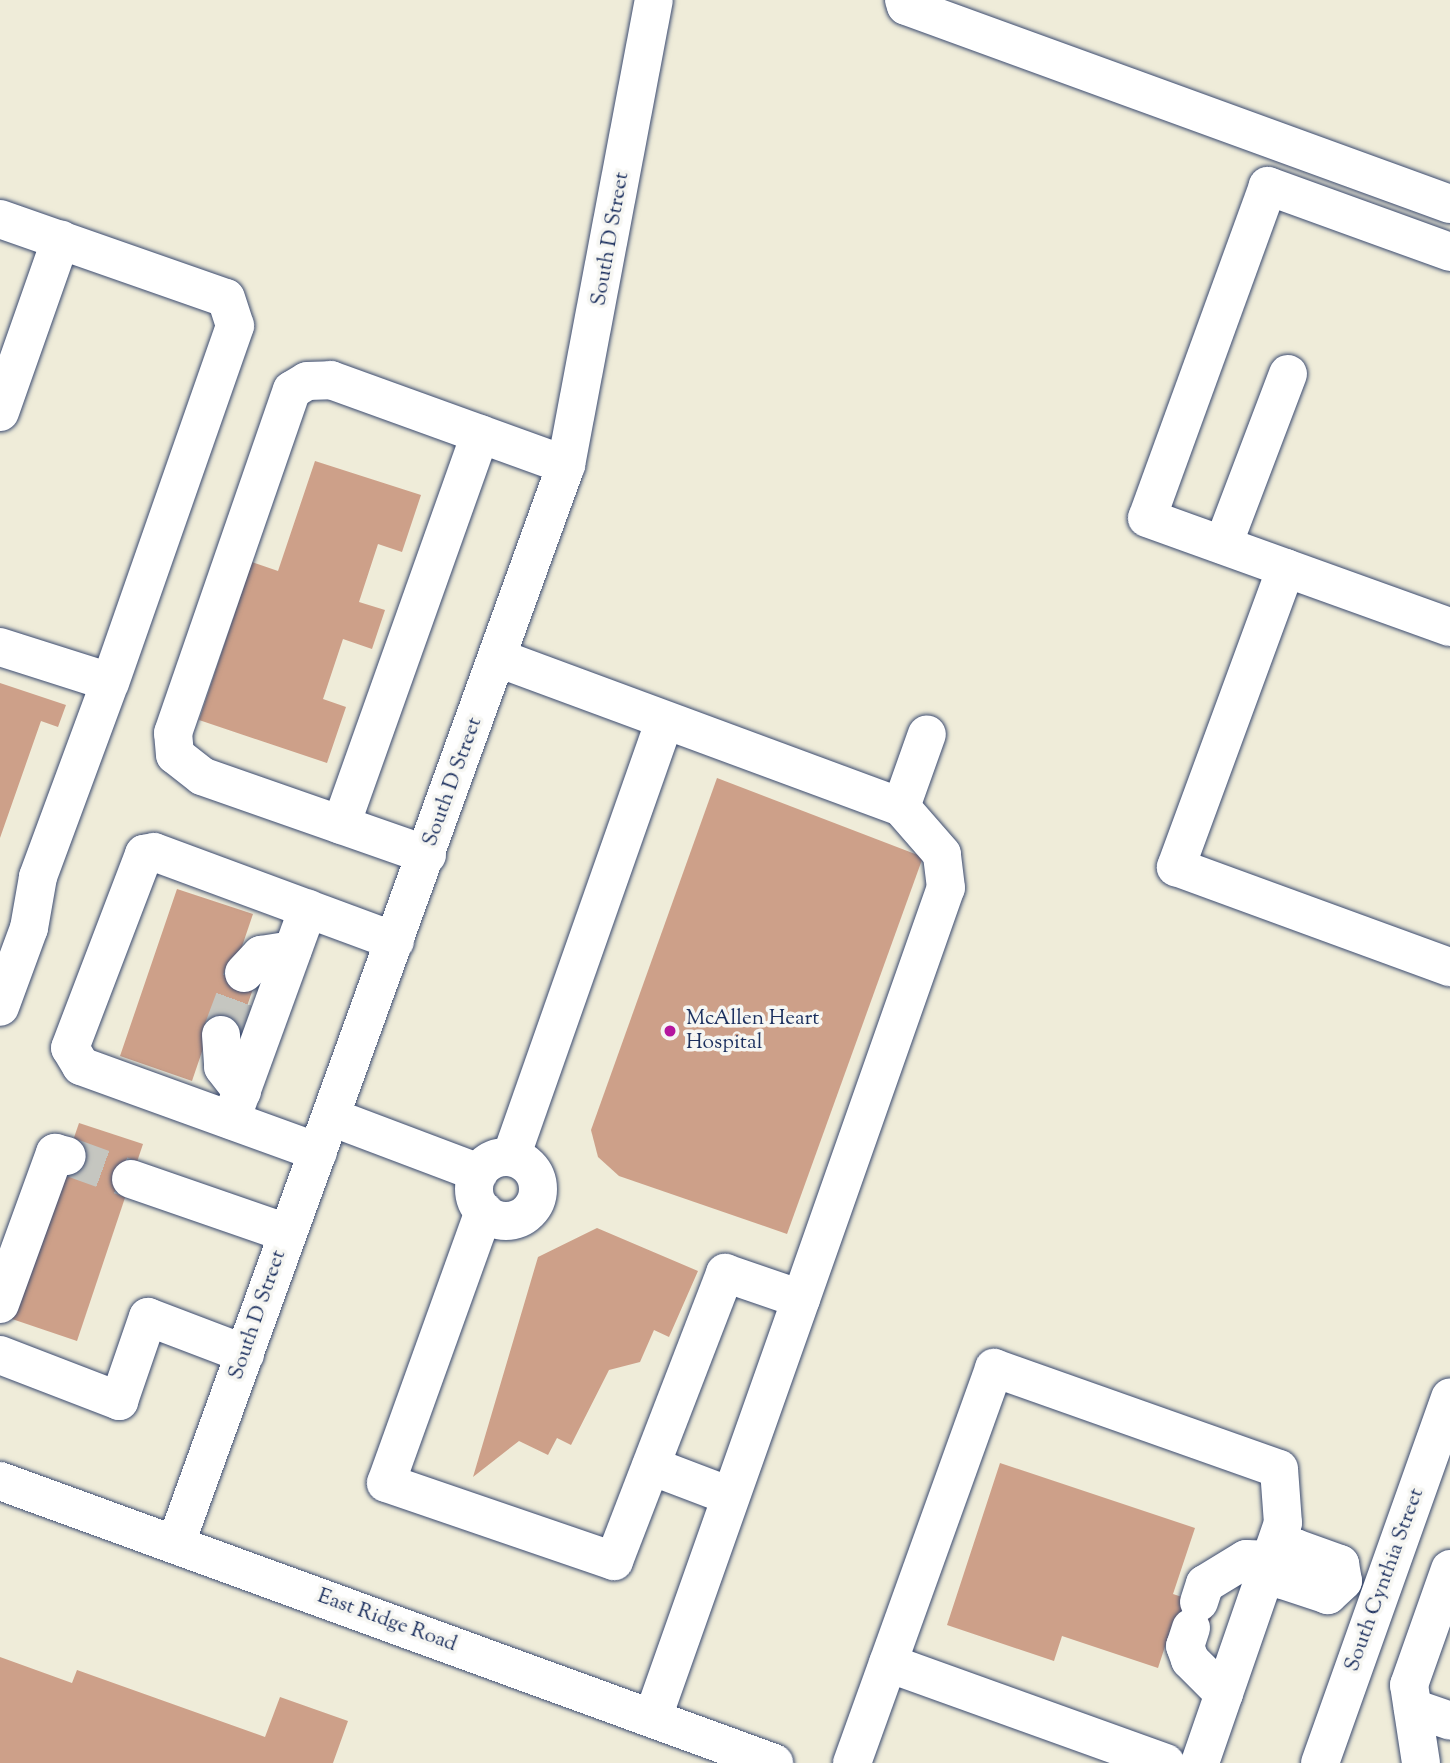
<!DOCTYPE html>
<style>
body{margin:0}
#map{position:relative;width:1450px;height:1763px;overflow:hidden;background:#efecd9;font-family:"Sorts Mill Goudy",serif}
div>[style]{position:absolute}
.building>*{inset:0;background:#cda089}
.minor-tunnel>*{height:38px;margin-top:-19px;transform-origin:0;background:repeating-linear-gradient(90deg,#c5c6c0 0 38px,transparent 0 57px)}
.roads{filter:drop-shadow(0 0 2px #3b4b70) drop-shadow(0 0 2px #3b4b70)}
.minor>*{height:38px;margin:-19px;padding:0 19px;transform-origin:19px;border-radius:19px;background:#fff}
.minor>.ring{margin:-19px;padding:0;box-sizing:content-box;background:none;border:38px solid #fff;border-radius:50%}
.major>*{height:38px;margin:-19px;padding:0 19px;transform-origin:19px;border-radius:19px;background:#fff}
.dots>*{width:19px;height:19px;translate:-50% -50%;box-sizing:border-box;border:4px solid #f6f6f2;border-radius:50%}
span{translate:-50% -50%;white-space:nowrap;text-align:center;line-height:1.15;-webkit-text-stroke:7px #f6f6f2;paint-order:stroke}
.street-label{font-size:21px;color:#1b2f5e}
.poi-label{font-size:21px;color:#1b2f5e}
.left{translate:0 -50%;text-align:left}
</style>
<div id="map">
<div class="building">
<i style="clip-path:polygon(315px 461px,421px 495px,402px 552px,378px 544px,359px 602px,385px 610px,372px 649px,343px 639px,323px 699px,346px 707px,327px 763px,199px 720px,252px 562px,278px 571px)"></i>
<i style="clip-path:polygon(0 683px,66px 705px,58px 727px,41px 721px,0 838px)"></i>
<i style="clip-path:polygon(717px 778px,923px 857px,787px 1234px,619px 1176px,598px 1157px,591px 1130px)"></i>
<i style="clip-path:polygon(177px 889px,253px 914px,234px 970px,257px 977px,235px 1041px,209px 1031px,192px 1081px,120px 1056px)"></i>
<i style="clip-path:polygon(79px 1123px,143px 1144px,77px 1341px,12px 1319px)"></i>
<i style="clip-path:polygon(597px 1228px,698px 1271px,669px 1337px,654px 1330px,640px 1362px,609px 1370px,571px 1445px,557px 1438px,548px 1455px,519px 1441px,473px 1477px,538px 1257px)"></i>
<i style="clip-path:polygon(1000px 1463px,1195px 1528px,1173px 1594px,1215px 1608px,1206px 1633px,1173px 1622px,1158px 1668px,1062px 1636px,1054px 1661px,947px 1625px)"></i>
<i style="clip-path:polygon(0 1657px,72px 1683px,77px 1670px,265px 1737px,280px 1697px,348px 1721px,333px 1763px,0 1763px)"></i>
</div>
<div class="minor-tunnel">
<i style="left:221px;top:1035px;width:66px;rotate:-69.6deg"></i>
<i style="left:67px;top:1156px;width:68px;rotate:19.8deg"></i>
</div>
<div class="roads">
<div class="minor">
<i style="left:904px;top:0;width:6px;rotate:72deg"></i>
<i style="left:906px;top:6px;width:579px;rotate:20deg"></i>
<i style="left:0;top:219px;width:239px;rotate:19.3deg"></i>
<i style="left:226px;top:298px;width:29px;rotate:72deg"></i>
<i style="left:235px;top:326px;width:377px;rotate:109.3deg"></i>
<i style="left:1450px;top:252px;width:194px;rotate:-160.1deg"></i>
<i style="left:1268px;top:186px;width:353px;rotate:110deg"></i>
<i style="left:1147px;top:518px;width:322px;rotate:19.8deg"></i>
<i style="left:0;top:412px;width:183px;rotate:-70.6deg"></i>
<i style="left:1223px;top:545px;width:183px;rotate:-69.2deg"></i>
<i style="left:1286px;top:568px;width:319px;rotate:110.2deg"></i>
<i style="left:1176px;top:867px;width:292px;rotate:20.1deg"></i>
<i style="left:0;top:647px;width:115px;rotate:17.7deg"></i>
<i style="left:110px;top:682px;width:208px;rotate:110.3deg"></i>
<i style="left:38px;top:877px;width:52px;rotate:100deg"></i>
<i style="left:29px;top:928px;width:84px;rotate:110.2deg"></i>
<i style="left:498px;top:658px;width:430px;rotate:20.3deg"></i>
<i style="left:341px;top:825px;width:415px;rotate:-70.4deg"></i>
<i style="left:427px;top:855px;width:238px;rotate:-160.7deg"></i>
<i style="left:202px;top:776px;width:34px;rotate:-142deg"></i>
<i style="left:175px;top:755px;width:22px;rotate:-95deg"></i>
<i style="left:173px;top:733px;width:363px;rotate:-70.9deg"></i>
<i style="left:292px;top:390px;width:17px;rotate:-31deg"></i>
<i style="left:307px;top:381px;width:24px;rotate:-2deg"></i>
<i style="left:331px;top:380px;width:250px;rotate:19.9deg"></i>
<i style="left:244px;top:973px;width:25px;rotate:-47deg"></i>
<i style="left:261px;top:955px;width:32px;rotate:-9deg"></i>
<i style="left:221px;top:1035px;width:32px;rotate:86deg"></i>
<i style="left:223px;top:1067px;width:31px;rotate:52deg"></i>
<i style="left:331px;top:1117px;width:158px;rotate:20.7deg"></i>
<i style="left:231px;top:1120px;width:225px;rotate:-70deg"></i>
<i style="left:318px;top:1152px;width:252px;rotate:-160.1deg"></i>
<i style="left:81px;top:1066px;width:21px;rotate:-121deg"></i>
<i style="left:70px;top:1048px;width:208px;rotate:-69.1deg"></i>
<i style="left:144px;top:854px;width:10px;rotate:-11deg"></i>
<i style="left:154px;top:852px;width:257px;rotate:20.3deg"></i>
<i style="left:511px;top:1157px;width:461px;rotate:-70.6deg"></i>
<i class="ring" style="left:474px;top:1157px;width:26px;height:26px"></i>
<i style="left:131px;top:1179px;width:165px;rotate:19.1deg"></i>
<i style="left:484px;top:1211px;width:289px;rotate:109.8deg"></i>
<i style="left:386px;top:1483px;width:241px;rotate:18.9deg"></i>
<i style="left:614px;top:1561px;width:309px;rotate:-68.9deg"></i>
<i style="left:725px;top:1273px;width:80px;rotate:18.9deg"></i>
<i style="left:801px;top:1299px;width:444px;rotate:109.5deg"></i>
<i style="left:801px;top:1299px;width:436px;rotate:-70.6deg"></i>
<i style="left:946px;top:888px;width:34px;rotate:-97deg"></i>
<i style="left:942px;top:854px;width:62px;rotate:-131.1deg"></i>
<i style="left:901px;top:807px;width:77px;rotate:-70.4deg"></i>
<i style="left:0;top:1304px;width:161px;rotate:-70deg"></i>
<i style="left:55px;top:1153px;width:12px;rotate:14deg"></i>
<i style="left:0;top:1355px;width:128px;rotate:21.1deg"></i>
<i style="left:119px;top:1401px;width:89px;rotate:-71deg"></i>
<i style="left:148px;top:1317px;width:104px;rotate:20.9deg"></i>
<i style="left:651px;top:1466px;width:85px;rotate:20.8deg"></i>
<i style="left:176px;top:1543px;width:1146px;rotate:-70.11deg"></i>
<i style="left:566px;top:465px;width:473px;rotate:-79.3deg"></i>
<i style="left:1295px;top:1548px;width:48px;rotate:19.6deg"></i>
<i style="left:1340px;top:1564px;width:17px;rotate:80deg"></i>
<i style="left:1343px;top:1581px;width:21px;rotate:137deg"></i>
<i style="left:1328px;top:1595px;width:47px;rotate:-161.6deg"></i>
<i style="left:1283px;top:1580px;width:20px;rotate:-93deg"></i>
<i style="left:1282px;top:1560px;width:18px;rotate:-43deg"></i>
<i style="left:1199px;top:1602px;width:19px;rotate:-72deg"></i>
<i style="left:1205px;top:1584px;width:48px;rotate:-31.4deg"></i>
<i style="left:1246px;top:1559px;width:36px;rotate:2deg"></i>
<i style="left:1191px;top:1628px;width:19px;rotate:108deg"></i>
<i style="left:1185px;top:1646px;width:15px;rotate:70deg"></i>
<i style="left:1190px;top:1660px;width:48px;rotate:45deg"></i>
<i style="left:888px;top:1663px;width:295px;rotate:19.8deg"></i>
<i style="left:1413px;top:1708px;width:39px;rotate:19deg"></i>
<i style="left:852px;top:1763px;width:420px;rotate:-70.2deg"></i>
<i style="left:994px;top:1368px;width:302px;rotate:19.5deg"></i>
<i style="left:1279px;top:1469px;width:54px;rotate:85.8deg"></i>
<i style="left:1283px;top:1523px;width:254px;rotate:109.1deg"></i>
<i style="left:1320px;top:1763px;width:388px;rotate:-70.4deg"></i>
<i style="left:1421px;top:1763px;width:79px;rotate:-98.7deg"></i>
<i style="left:1409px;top:1685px;width:123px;rotate:-70.5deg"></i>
</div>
<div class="major">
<i style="left:0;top:1481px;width:824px;rotate:20.02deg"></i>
</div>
</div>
<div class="dots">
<i style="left:670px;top:1031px;background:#b5179e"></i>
</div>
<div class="street-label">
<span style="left:611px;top:239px;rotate:-80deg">South D Street</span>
<span style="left:453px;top:782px;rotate:-70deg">South D Street</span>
<span style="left:258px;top:1315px;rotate:-71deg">South D Street</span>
<span style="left:1385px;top:1580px;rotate:-70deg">South Cynthia Street</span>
<span style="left:387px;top:1621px;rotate:20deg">East Ridge Road</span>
</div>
<div class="poi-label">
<span class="left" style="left:686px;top:1031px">McAllen Heart<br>Hospital</span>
</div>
</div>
